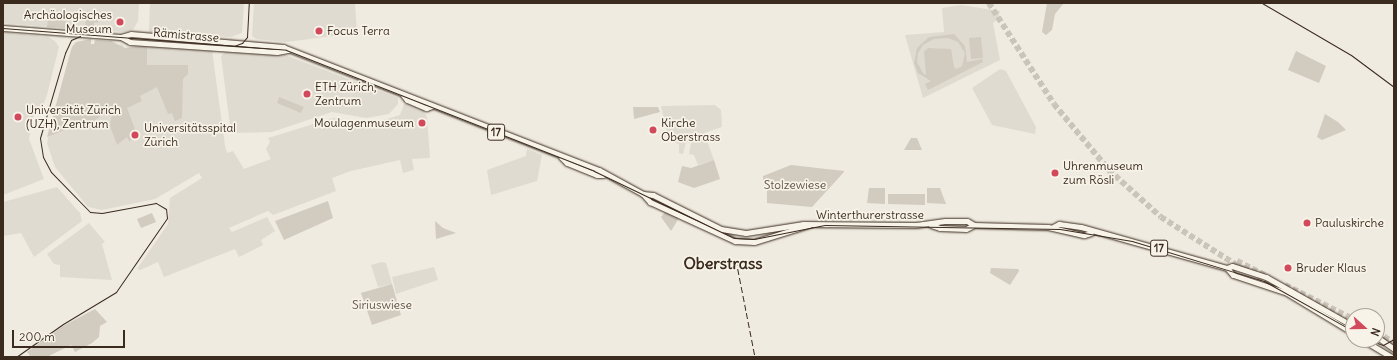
<!DOCTYPE html>
<meta charset="utf-8">
<style>
body{margin:0}
#map{position:relative;width:1397px;height:360px;overflow:hidden;background:#efebe0;font-family:Delius,sans-serif}
div>[style]{position:absolute}
.built>*{inset:0;background:#e0dbd0}
.green>*{inset:0;background:#d1cbc0}
.highway-tunnel>*{height:5.5px;margin-top:-2.75px;transform-origin:0;background:repeating-linear-gradient(90deg,#cbc4b9 0 5.5px,transparent 0 8.5px)}
.roads{filter:drop-shadow(0 0 1px #3b2a1e) drop-shadow(0 0 1px #3b2a1e)}
.major>*{height:5px;margin:-2.5px;padding:0 2.5px;transform-origin:2.5px;border-radius:2.5px;background:#f7f3e8}
.tram>*{height:1px;margin:-0.5px;padding:0 0.5px;transform-origin:0.5px;border-radius:0.5px;background:#3b2a1e}
.rail>*{height:1px;margin-top:-0.5px;transform-origin:0;background:repeating-linear-gradient(90deg,#3b2a1e 0 6px,transparent 0 9px)}
.dots>*{width:11px;height:11px;translate:-50% -50%;box-sizing:border-box;border:2px solid #f7f3e8;border-radius:50%}
span{translate:-50% -50%;white-space:nowrap;text-align:center;line-height:1.15;-webkit-text-stroke:3.5px #f7f3e8;paint-order:stroke}
.shield-label span{padding:1px 3px;background:#f7f3e8;border:1px solid;border-radius:3px;-webkit-text-stroke-width:0}
.shield-label{font-size:11px;color:#3b2a1e;font-weight:700}
.poi-label{font-size:12px;color:#3b2a1e}
.right{translate:-100% -50%;text-align:right}
.left{translate:0 -50%;text-align:left}
.street-label{font-size:12px;color:#3b2a1e}
.park-label{font-size:12px;color:#605246}
.district-label{font-size:16px;color:#3b2a1e;font-weight:700}
.frame{position:absolute;inset:0;border:4px solid #3b2a1e;pointer-events:none}
.north{position:absolute;left:1345px;top:308px;width:40px;height:40px;box-sizing:border-box;background:#f7f3e8;border:1px solid #aca397;border-radius:50%;rotate:111deg;font-size:11px;font-weight:700;line-height:16px;text-align:center;color:#3b2a1e}
.north::after{content:'';display:block;margin:auto;width:14px;height:18px;background:#d1495b;clip-path:polygon(50% 0,100% 100%,50% 72%,0 100%)}
.scale{position:absolute;left:12px;top:330px;width:113px;height:18px;box-sizing:border-box;border:2px solid #3b2a1e;border-top:0;padding-left:5px;font-size:12px;line-height:14px;white-space:nowrap;color:#3b2a1e;-webkit-text-stroke:3px #f7f3e8;paint-order:stroke}
</style>
<div id="map">
<div class="built">
<i style="clip-path:polygon(3px 3px,139px 3px,138px 21px,133px 30px,124px 32px,3px 23px)"></i>
<i style="clip-path:polygon(150px 3px,244px 3px,242px 33px,231px 37px,149px 32px)"></i>
<i style="clip-path:polygon(254px 3px,355px 3px,357px 33px,286px 42px,256px 39px,252px 36px)"></i>
<i style="clip-path:polygon(961px 5px,1000px 11px,998px 19px,993px 23px,1000px 60px,923px 98px,905px 35px,944px 32px,942px 8px)"></i>
<i style="clip-path:polygon(3px 32px,48px 37px,55px 41px,59px 47px,47px 95px,42px 108px,34px 113px,29px 139px,44px 179px,3px 195px)"></i>
<i style="clip-path:polygon(79px 41px,77px 68px,121px 44px,125px 48px,139px 45px,212px 50px,225px 146px,227px 153px,233px 151px,244px 169px,271px 159px,266px 149px,270px 142px,268px 138px,333px 118px,361px 123px,387px 119px,400px 115px,404px 104px,409px 104px,423px 109px,427px 118px,430px 158px,412px 159px,414px 170px,403px 173px,400px 160px,351px 171px,332px 178px,336px 191px,273px 215px,268px 211px,229px 228px,232px 232px,267px 217px,275px 231px,261px 240px,263px 245px,239px 257px,235px 249px,164px 277px,158px 262px,140px 270px,137px 269px,168px 224px,170px 198px,202px 178px,199px 173px,155px 199px,102px 210px,88px 207px,55px 167px,47px 143px,69px 56px,72px 47px)"></i>
<i style="clip-path:polygon(226px 52px,285px 55px,398px 98px,398px 104px,389px 114px,366px 118px,332px 112px,272px 132px,231px 133px,221px 56px)"></i>
<i style="clip-path:polygon(1000px 69px,1006px 71px,1036px 127px,1035px 134px,992px 125px,972px 88px)"></i>
<i style="clip-path:polygon(715px 105px,721px 110px,722px 127px,704px 133px,714px 160px,698px 165px,694px 155px,689px 154px,691px 143px,686px 142px,683px 154px,679px 153px,679px 144px,669px 141px,661px 106px)"></i>
<i style="clip-path:polygon(527px 149px,542px 155px,537px 181px,491px 195px,487px 170px,526px 156px)"></i>
<i style="clip-path:polygon(57px 187px,80px 213px,82px 221px,34px 257px,21px 233px,3px 236px,3px 202px)"></i>
<i style="clip-path:polygon(89px 223px,105px 242px,102px 244px,112px 280px,60px 277px,60px 265px,54px 264px,47px 254px)"></i>
<i style="clip-path:polygon(382px 262px,386px 263px,392px 284px,378px 287px,371px 265px)"></i>
<i style="clip-path:polygon(434px 267px,438px 280px,396px 294px,392px 277px)"></i>
</div>
<div class="green">
<i style="clip-path:polygon(1047px 3px,1064px 3px,1055px 14px,1052px 30px,1046px 35px,1042px 32px)"></i>
<i style="clip-path:polygon(49px 9px,57px 15px,66px 12px,65px 28px,47px 27px)"></i>
<i style="clip-path:polygon(87px 11px,99px 13px,98px 23px,94px 22px,94px 26px,102px 28px,102px 31px,85px 30px,86px 19px,90px 19px,86px 17px)"></i>
<i style="clip-path:polygon(evenodd,954px 34px,965px 46px,967px 62px,982px 59px,983px 62px,928px 90px,925px 84px,931px 81px,918px 73px,914px 63px,917px 48px,929px 37px,954px 34px,934px 39px,948px 38px,958px 42px,965px 53px,962px 66px,956px 69px,954px 67px,951px 49px,928px 48px,924px 52px,926px 75px,923px 73px,917px 62px,918px 53px,923px 45px,934px 39px)"></i>
<i style="clip-path:polygon(981px 37px,983px 58px,971px 59px,969px 38px)"></i>
<i style="clip-path:polygon(91px 39px,91px 44px,94px 44px,95px 40px,111px 41px,125px 48px,147px 46px,147px 65px,188px 65px,188px 74px,183px 79px,182px 118px,175px 121px,172px 113px,168px 114px,157px 87px,140px 96px,142px 101px,127px 108px,138px 137px,129px 141px,127px 137px,117px 145px,110px 126px,112px 113px,106px 112px,87px 126px,85px 122px,47px 137px,72px 47px,76px 42px)"></i>
<i style="clip-path:polygon(1296px 51px,1326px 66px,1319px 83px,1288px 70px)"></i>
<i style="clip-path:polygon(279px 97px,304px 107px,301px 113px,277px 103px)"></i>
<i style="clip-path:polygon(633px 107px,658px 107px,660px 112px,634px 119px)"></i>
<i style="clip-path:polygon(1325px 114px,1338px 122px,1346px 130px,1322px 140px,1317px 137px)"></i>
<i style="clip-path:polygon(911px 138px,917px 138px,922px 150px,904px 150px)"></i>
<i style="clip-path:polygon(714px 160px,720px 179px,694px 188px,678px 182px,682px 166px,691px 168px)"></i>
<i style="clip-path:polygon(791px 165px,844px 171px,844px 172px,812px 207px,767px 203px,767px 180px,763px 180px,763px 176px)"></i>
<i style="clip-path:polygon(869px 188px,885px 188px,885px 204px,867px 203px)"></i>
<i style="clip-path:polygon(927px 188px,940px 188px,946px 204px,927px 203px)"></i>
<i style="clip-path:polygon(888px 194px,925px 194px,925px 205px,888px 204px)"></i>
<i style="clip-path:polygon(328px 201px,333px 218px,284px 240px,275px 221px)"></i>
<i style="clip-path:polygon(666px 211px,679px 218px,671px 231px,661px 217px)"></i>
<i style="clip-path:polygon(152px 213px,156px 222px,141px 228px,137px 219px)"></i>
<i style="clip-path:polygon(435px 221px,443px 228px,456px 233px,436px 239px)"></i>
<i style="clip-path:polygon(991px 268px,1018px 269px,1019px 271px,1010px 285px,990px 273px)"></i>
<i style="clip-path:polygon(392px 284px,401px 315px,372px 325px,361px 293px)"></i>
<i style="clip-path:polygon(95px 309px,107px 322px,100px 326px,99px 337px,92px 343px,75px 352px,71px 345px,47px 357px,31px 357px,27px 352px,63px 326px)"></i>
</div>
<div class="highway-tunnel">
<i style="left:989px;top:3px;width:120px;rotate:57.2deg"></i>
<i style="left:1054px;top:104px;width:86px;rotate:50.2deg"></i>
<i style="left:1109px;top:170px;width:70px;rotate:42.1deg"></i>
<i style="left:1161px;top:217px;width:97px;rotate:32.4deg"></i>
<i style="left:1237px;top:261px;width:31px;rotate:27deg"></i>
<i style="left:1258px;top:276px;width:20px;rotate:27deg"></i>
<i style="left:1285px;top:285px;width:76px;rotate:26.6deg"></i>
<i style="left:1377px;top:332px;width:20px;rotate:33deg"></i>
</div>
<div class="roads">
<div class="major">
<i style="left:3px;top:28px;width:118px;rotate:4.4deg"></i>
<i style="left:121px;top:37px;width:10px;rotate:29deg"></i>
<i style="left:130px;top:42px;width:147px;rotate:3.9deg"></i>
<i style="left:277px;top:52px;width:11px;rotate:-10deg"></i>
<i style="left:121px;top:37px;width:10px;rotate:-17deg"></i>
<i style="left:131px;top:34px;width:153px;rotate:4.9deg"></i>
<i style="left:283px;top:47px;width:339px;rotate:21.3deg"></i>
<i style="left:599px;top:170px;width:50px;rotate:28.6deg"></i>
<i style="left:643px;top:194px;width:11px;rotate:49deg"></i>
<i style="left:650px;top:202px;width:94px;rotate:24.6deg"></i>
<i style="left:735px;top:241px;width:19px;rotate:3deg"></i>
<i style="left:754px;top:242px;width:58px;rotate:-17.2deg"></i>
<i style="left:403px;top:95px;width:6px;rotate:51deg"></i>
<i style="left:407px;top:100px;width:21px;rotate:23deg"></i>
<i style="left:426px;top:108px;width:6px;rotate:-18deg"></i>
<i style="left:561px;top:157px;width:8px;rotate:45deg"></i>
<i style="left:567px;top:163px;width:32px;rotate:22deg"></i>
<i style="left:597px;top:175px;width:6px"></i>
<i style="left:643px;top:194px;width:10px;rotate:6deg"></i>
<i style="left:653px;top:195px;width:76px;rotate:26.6deg"></i>
<i style="left:721px;top:229px;width:25px;rotate:9deg"></i>
<i style="left:746px;top:233px;width:58px;rotate:-9deg"></i>
<i style="left:803px;top:224px;width:113px;rotate:0.5deg"></i>
<i style="left:916px;top:225px;width:29px;rotate:-8deg"></i>
<i style="left:945px;top:221px;width:22px"></i>
<i style="left:967px;top:221px;width:8px;rotate:30deg"></i>
<i style="left:931px;top:225px;width:9px;rotate:18deg"></i>
<i style="left:940px;top:228px;width:26px;rotate:2deg"></i>
<i style="left:966px;top:229px;width:9px;rotate:-27deg"></i>
<i style="left:974px;top:225px;width:74px;rotate:1.5deg"></i>
<i style="left:1048px;top:227px;width:37px;rotate:13deg"></i>
<i style="left:1084px;top:235px;width:7px;rotate:-16deg"></i>
<i style="left:1053px;top:227px;width:7px;rotate:-27deg"></i>
<i style="left:1059px;top:224px;width:22px;rotate:8deg"></i>
<i style="left:1081px;top:227px;width:152px;rotate:15.7deg"></i>
<i style="left:1227px;top:268px;width:5px;rotate:-22deg"></i>
<i style="left:1232px;top:266px;width:36px;rotate:18deg"></i>
<i style="left:1266px;top:277px;width:100px;rotate:29.4deg"></i>
<i style="left:1227px;top:268px;width:9px;rotate:49deg"></i>
<i style="left:1233px;top:275px;width:57px;rotate:18.4deg"></i>
<i style="left:1287px;top:293px;width:77px;rotate:31.2deg"></i>
<i style="left:1377px;top:337px;width:21px;rotate:35deg"></i>
<i style="left:1363px;top:340px;width:33px;rotate:31deg"></i>
</div>
</div>
<div class="tram">
<i style="left:1262px;top:3px;width:103px;rotate:30.3deg"></i>
<i style="left:1351px;top:55px;width:54px;rotate:36.7deg"></i>
<i style="left:3px;top:28px;width:284px;rotate:4.4deg"></i>
<i style="left:286px;top:50px;width:331px;rotate:21.4deg"></i>
<i style="left:594px;top:171px;width:155px;rotate:25.6deg"></i>
<i style="left:734px;top:238px;width:20px;rotate:3deg"></i>
<i style="left:754px;top:239px;width:72px;rotate:-11.2deg"></i>
<i style="left:825px;top:225px;width:235px;rotate:1deg"></i>
<i style="left:1060px;top:229px;width:73px;rotate:9.5deg"></i>
<i style="left:1132px;top:241px;width:138px;rotate:16.9deg"></i>
<i style="left:1264px;top:281px;width:102px;rotate:29.3deg"></i>
<i style="left:234px;top:46px;width:9px;rotate:-21deg"></i>
<i style="left:242px;top:43px;width:8px;rotate:-50deg"></i>
<i style="left:247px;top:37px;width:34px;rotate:-87deg"></i>
<i style="left:1369px;top:340px;width:15px;rotate:20deg"></i>
<i style="left:1383px;top:345px;width:13px;rotate:-29deg"></i>
<i style="left:16px;top:357px;width:57px;rotate:-35.1deg"></i>
<i style="left:63px;top:324px;width:62px;rotate:-31.1deg"></i>
<i style="left:116px;top:292px;width:90px;rotate:-55.4deg"></i>
<i style="left:167px;top:218px;width:9px;rotate:-96deg"></i>
<i style="left:166px;top:209px;width:12px;rotate:-149deg"></i>
<i style="left:156px;top:203px;width:55px;rotate:169.5deg"></i>
<i style="left:102px;top:213px;width:12px;rotate:-175deg"></i>
<i style="left:90px;top:212px;width:56px;rotate:-134.3deg"></i>
<i style="left:51px;top:172px;width:17px;rotate:-118deg"></i>
<i style="left:43px;top:157px;width:19px;rotate:-99deg"></i>
<i style="left:40px;top:138px;width:89px;rotate:-73.6deg"></i>
<i style="left:65px;top:53px;width:14px;rotate:-65deg"></i>
<i style="left:71px;top:40px;width:10px;rotate:-24deg"></i>
</div>
<div class="rail">
<i style="left:736px;top:260px;width:99px;rotate:78.9deg"></i>
</div>
<div class="dots">
<i style="left:120px;top:22px;background:#d1495b"></i>
<i style="left:319px;top:31px;background:#d1495b"></i>
<i style="left:307px;top:94px;background:#d1495b"></i>
<i style="left:18px;top:117px;background:#d1495b"></i>
<i style="left:422px;top:123px;background:#d1495b"></i>
<i style="left:653px;top:130px;background:#d1495b"></i>
<i style="left:135px;top:135px;background:#d1495b"></i>
<i style="left:1055px;top:173px;background:#d1495b"></i>
<i style="left:1307px;top:223px;background:#d1495b"></i>
<i style="left:1288px;top:268px;background:#d1495b"></i>
</div>
<div class="shield-label">
<span style="left:496px;top:132px">17</span>
<span style="left:1159px;top:248px">17</span>
</div>
<div class="poi-label">
<span class="right" style="left:112px;top:22px">Archäologisches<br>Museum</span>
<span class="left" style="left:327px;top:31px">Focus Terra</span>
<span class="left" style="left:315px;top:94px">ETH Zürich,<br>Zentrum</span>
<span class="left" style="left:26px;top:117px">Universität Zürich<br>(UZH), Zentrum</span>
<span class="right" style="left:414px;top:123px">Moulagenmuseum</span>
<span class="left" style="left:661px;top:130px">Kirche<br>Oberstrass</span>
<span class="left" style="left:144px;top:135px">Universitätsspital<br>Zürich</span>
<span class="left" style="left:1063px;top:173px">Uhrenmuseum<br>zum Rösli</span>
<span class="left" style="left:1315px;top:223px">Pauluskirche</span>
<span class="left" style="left:1296px;top:268px">Bruder Klaus</span>
</div>
<div class="street-label">
<span style="left:186px;top:35px;rotate:5deg">Rämistrasse</span>
<span style="left:870px;top:215px">Winterthurerstrasse</span>
</div>
<div class="park-label">
<span style="left:795px;top:185px">Stolzewiese</span>
<span style="left:382px;top:305px">Siriuswiese</span>
</div>
<div class="district-label">
<span style="left:723px;top:263px">Oberstrass</span>
</div>
<div class="frame"></div>
<div class="north">N</div>
<div class="scale">200 m</div>
</div>
